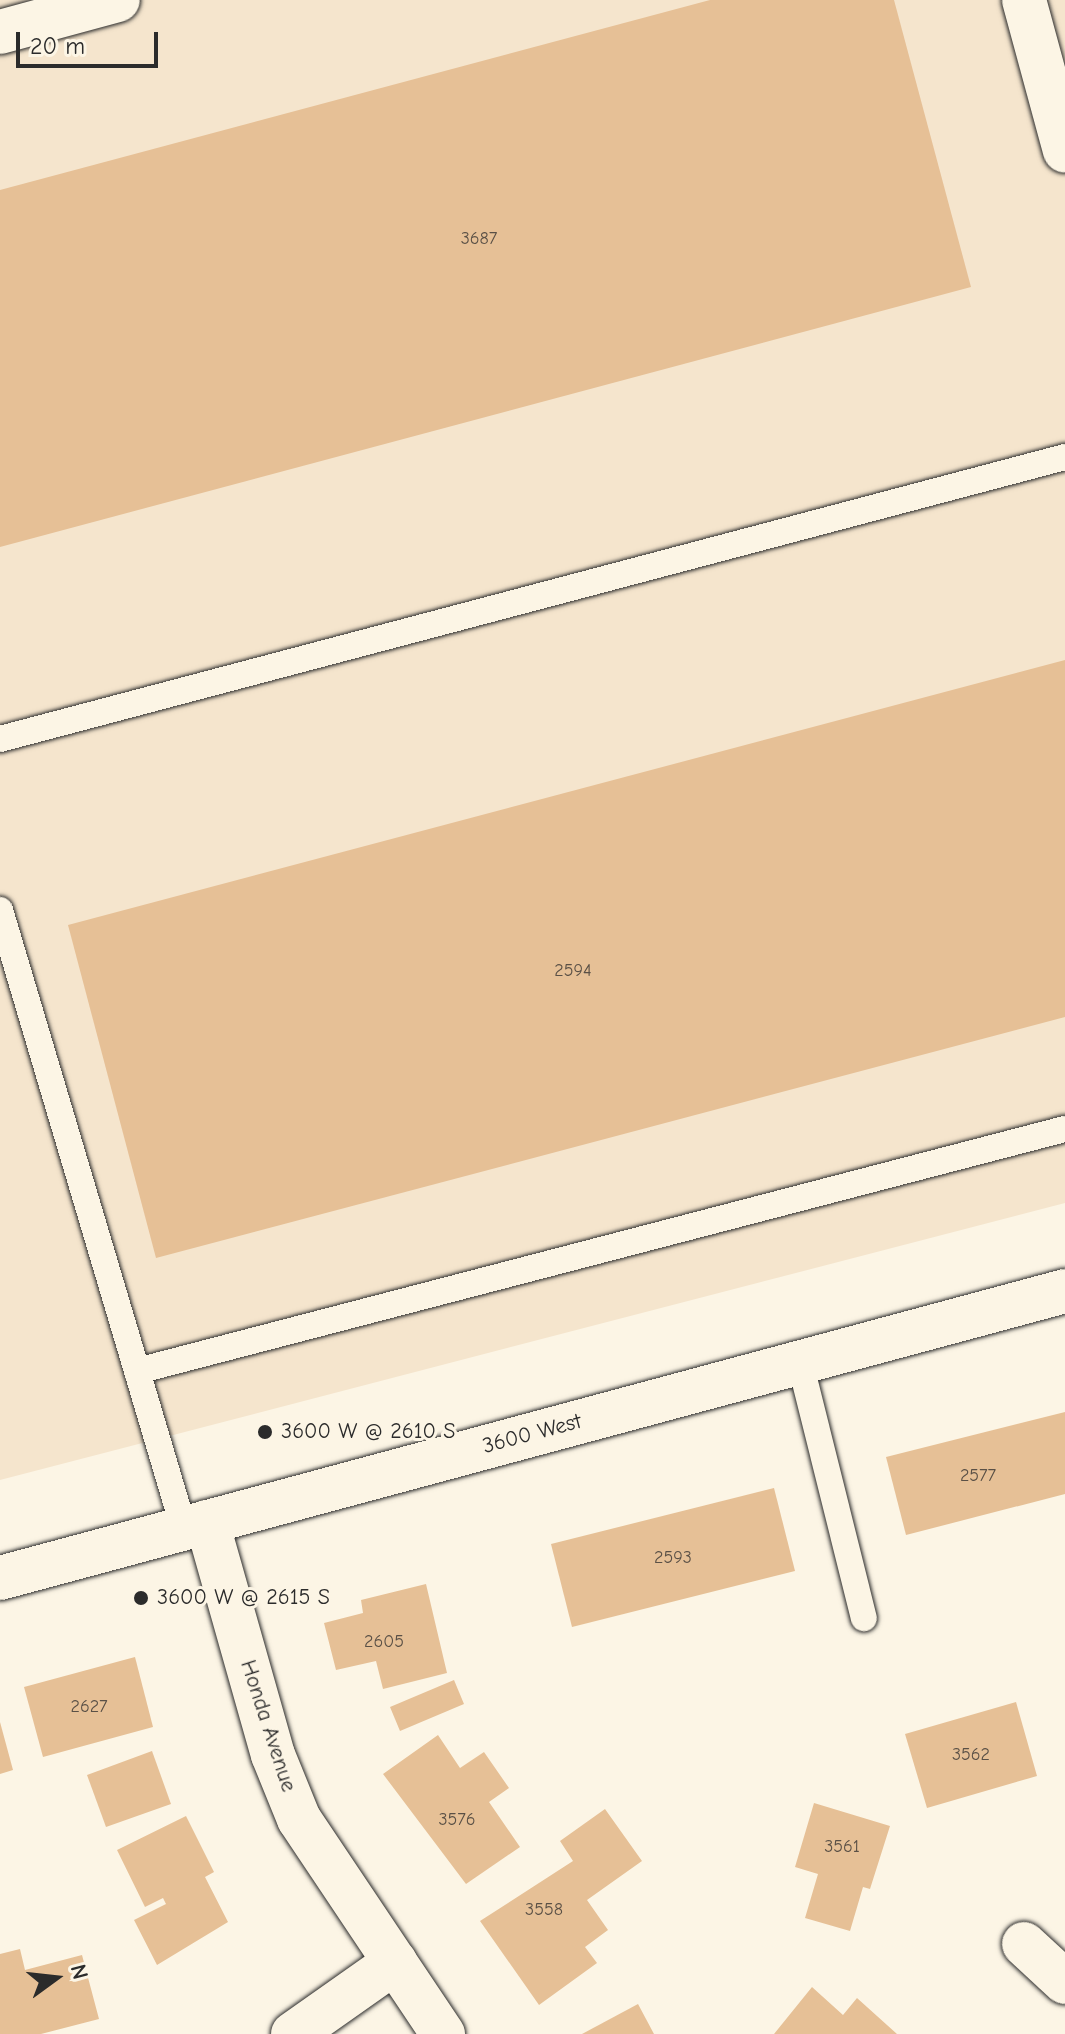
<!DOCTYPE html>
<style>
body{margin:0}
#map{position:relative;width:1065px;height:2034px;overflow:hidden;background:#fcf5e5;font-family:"Comic Neue",sans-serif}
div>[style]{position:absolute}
.built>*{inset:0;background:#f5e5cd}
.building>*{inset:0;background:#e6c096}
.roads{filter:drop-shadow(0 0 2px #2b2b2b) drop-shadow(0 0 2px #2b2b2b)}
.lane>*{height:26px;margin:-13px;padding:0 13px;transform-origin:13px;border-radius:13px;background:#fcf5e5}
.street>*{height:44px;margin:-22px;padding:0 22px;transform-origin:22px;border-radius:22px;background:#fcf5e5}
.secondary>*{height:44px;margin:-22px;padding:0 22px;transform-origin:22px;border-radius:22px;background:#fcf5e5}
.dots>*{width:22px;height:22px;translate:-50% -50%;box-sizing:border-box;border:4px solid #fcf5e5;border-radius:50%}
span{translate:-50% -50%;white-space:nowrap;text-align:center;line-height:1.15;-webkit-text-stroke:6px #fcf5e5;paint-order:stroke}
.number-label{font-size:18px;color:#5a5046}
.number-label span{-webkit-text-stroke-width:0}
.poi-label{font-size:22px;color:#2b2b2b}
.left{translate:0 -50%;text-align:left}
.street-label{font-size:22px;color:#2b2b2b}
.north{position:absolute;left:16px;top:1938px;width:80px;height:80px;-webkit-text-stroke:6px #fcf5e5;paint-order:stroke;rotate:75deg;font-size:22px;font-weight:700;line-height:32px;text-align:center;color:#2b2b2b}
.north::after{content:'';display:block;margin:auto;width:28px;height:36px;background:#2b2b2b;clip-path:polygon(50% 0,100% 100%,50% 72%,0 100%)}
.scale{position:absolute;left:16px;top:32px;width:142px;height:36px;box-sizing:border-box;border:4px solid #2b2b2b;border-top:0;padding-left:10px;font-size:24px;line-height:28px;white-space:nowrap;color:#2b2b2b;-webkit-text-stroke:6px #fcf5e5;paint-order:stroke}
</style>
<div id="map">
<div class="built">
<i style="clip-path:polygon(0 0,1065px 0,1065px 1203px,0 1480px)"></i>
</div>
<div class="building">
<i style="clip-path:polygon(710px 0,894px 0,971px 287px,0 547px,0 190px)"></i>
<i style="clip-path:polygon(1065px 660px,1065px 1017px,156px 1258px,68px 925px)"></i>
<i style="clip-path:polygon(1065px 1412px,1065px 1494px,906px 1535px,886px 1457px)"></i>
<i style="clip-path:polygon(774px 1488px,795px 1571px,572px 1627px,551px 1544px)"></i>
<i style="clip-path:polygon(426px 1584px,447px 1673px,383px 1689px,376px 1661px,336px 1670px,324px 1623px,363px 1613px,361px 1600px)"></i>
<i style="clip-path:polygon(135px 1657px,153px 1727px,43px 1757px,24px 1687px)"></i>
<i style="clip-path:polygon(454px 1680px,464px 1704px,400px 1731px,390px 1707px)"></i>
<i style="clip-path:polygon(1016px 1702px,1037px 1776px,927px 1808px,905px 1734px)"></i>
<i style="clip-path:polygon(0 1722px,13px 1770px,0 1774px)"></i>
<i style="clip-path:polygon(438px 1735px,460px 1768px,484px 1752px,509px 1788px,489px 1802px,520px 1847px,466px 1884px,383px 1774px)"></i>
<i style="clip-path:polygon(152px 1751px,171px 1804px,106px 1827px,87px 1775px)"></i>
<i style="clip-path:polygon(814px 1803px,890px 1826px,870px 1889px,863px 1887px,850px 1931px,805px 1918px,818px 1874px,795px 1867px)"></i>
<i style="clip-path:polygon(605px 1809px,642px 1861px,587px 1900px,608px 1930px,585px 1947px,597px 1963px,539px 2005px,480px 1921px,573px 1861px,560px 1841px)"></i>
<i style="clip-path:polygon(186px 1816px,214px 1872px,205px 1877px,228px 1922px,157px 1965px,134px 1920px,166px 1904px,163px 1898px,145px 1907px,117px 1850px)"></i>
<i style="clip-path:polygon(20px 1949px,25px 1970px,82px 1955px,99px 2019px,41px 2034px,0 2034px,0 1954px)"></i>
<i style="clip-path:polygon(812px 1987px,843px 2015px,857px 1998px,897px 2034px,774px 2034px)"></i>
<i style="clip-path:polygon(638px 2004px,654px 2034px,582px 2034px)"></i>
</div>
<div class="roads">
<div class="lane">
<i style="left:0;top:739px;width:1102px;rotate:-14.83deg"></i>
<i style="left:0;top:910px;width:646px;rotate:73.45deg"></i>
<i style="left:800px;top:1362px;width:264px;rotate:76deg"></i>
<i style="left:137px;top:1371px;width:959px;rotate:-14.62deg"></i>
</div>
<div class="street">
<i style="left:0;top:32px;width:122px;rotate:-15.2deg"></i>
<i style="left:207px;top:1522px;width:242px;rotate:74.2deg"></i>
<i style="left:273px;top:1755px;width:69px;rotate:67.9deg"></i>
<i style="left:299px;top:1819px;width:259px;rotate:56.2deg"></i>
<i style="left:1024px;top:1944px;width:56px;rotate:42.8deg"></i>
<i style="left:293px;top:2034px;width:125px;rotate:-35.2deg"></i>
</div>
<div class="secondary">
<i style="left:1024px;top:0;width:156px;rotate:74.8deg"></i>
<i style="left:0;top:1578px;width:1103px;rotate:-15.08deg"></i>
</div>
</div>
<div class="dots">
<i style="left:265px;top:1432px;background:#2b2b2b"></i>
<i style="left:141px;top:1598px;background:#2b2b2b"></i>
</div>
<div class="number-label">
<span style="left:479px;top:239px">3687</span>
<span style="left:573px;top:971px">2594</span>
<span style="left:978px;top:1476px">2577</span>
<span style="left:673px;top:1558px">2593</span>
<span style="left:384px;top:1642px">2605</span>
<span style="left:89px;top:1707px">2627</span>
<span style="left:971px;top:1755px">3562</span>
<span style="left:457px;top:1820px">3576</span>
<span style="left:842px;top:1847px">3561</span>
<span style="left:544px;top:1910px">3558</span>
</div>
<div class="poi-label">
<span class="left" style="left:281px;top:1432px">3600 W @ 2610 S</span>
<span class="left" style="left:157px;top:1598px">3600 W @ 2615 S</span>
</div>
<div class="street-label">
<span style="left:532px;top:1434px;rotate:-15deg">3600 West</span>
<span style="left:268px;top:1726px;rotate:72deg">Honda Avenue</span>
</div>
<div class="north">N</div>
<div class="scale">20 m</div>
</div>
